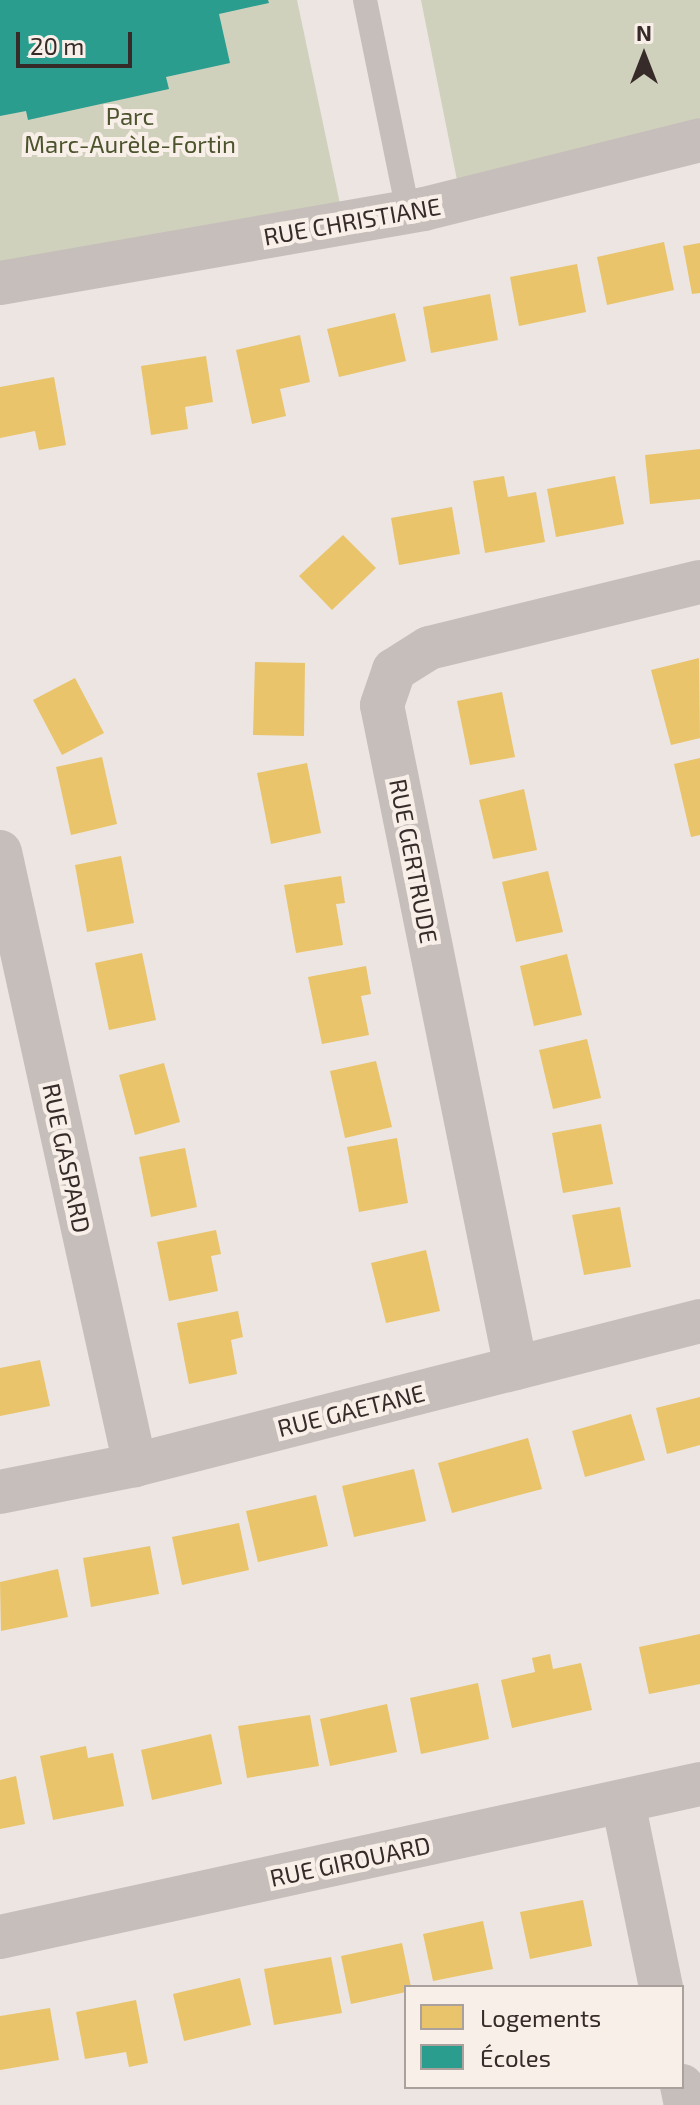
<!DOCTYPE html>
<meta charset="utf-8">
<style>
body{margin:0}
#map{position:relative;width:700px;height:2105px;overflow:hidden;background:#ece5e2;font-family:"Exo 2",sans-serif}
div>[style]{position:absolute}
.green>*{inset:0;background:#d0d1bc}
.homes>*{inset:0;background:#e9c46a}
.schools>*{inset:0;background:#2a9d8f}
.lane>*{height:24px;margin:-12px;padding:0 12px;transform-origin:12px;border-radius:12px;background:#c6beba}
.street>*{height:44px;margin:-22px;padding:0 22px;transform-origin:22px;border-radius:22px;background:#c6beba}
span{translate:-50% -50%;white-space:nowrap;text-align:center;line-height:1.15;-webkit-text-stroke:8px #f9efe9;paint-order:stroke}
.park-label{font-size:24px;color:#4c542d}
.street-label{font-size:24px;color:#372b29}
.legend{position:absolute;left:404px;top:1985px;width:280px;height:104px;box-sizing:border-box;background:#f9efe9;border:2px solid #aba19c;margin:0;padding:10px 14px;list-style:none;font-size:24px;color:#372b29}
.legend li{display:flex;align-items:center;gap:16px;height:40px}
.legend b{width:40px;border:2px solid #aba19c}
.north{position:absolute;left:604px;top:16px;width:80px;height:80px;-webkit-text-stroke:6px #f9efe9;paint-order:stroke;rotate:0deg;font-size:22px;font-weight:700;line-height:32px;text-align:center;color:#372b29}
.north::after{content:'';display:block;margin:auto;width:28px;height:36px;background:#372b29;clip-path:polygon(50% 0,100% 100%,50% 72%,0 100%)}
.scale{position:absolute;left:16px;top:32px;width:116px;height:36px;box-sizing:border-box;border:4px solid #372b29;border-top:0;padding-left:10px;font-size:24px;line-height:28px;white-space:nowrap;color:#372b29;-webkit-text-stroke:6px #f9efe9;paint-order:stroke}
</style>
<div id="map">
<div class="green">
<i style="clip-path:polygon(0 0,297px 0,344px 223px,0 283px)"></i>
<i style="clip-path:polygon(421px 0,700px 0,700px 140px,461px 200px)"></i>
</div>
<div class="homes">
<i style="clip-path:polygon(664px 242px,674px 290px,607px 305px,597px 257px)"></i>
<i style="clip-path:polygon(700px 243px,700px 293px,692px 294px,683px 246px)"></i>
<i style="clip-path:polygon(577px 264px,586px 312px,519px 326px,510px 277px)"></i>
<i style="clip-path:polygon(490px 294px,498px 340px,431px 353px,423px 307px)"></i>
<i style="clip-path:polygon(395px 313px,406px 361px,339px 377px,327px 329px)"></i>
<i style="clip-path:polygon(300px 335px,310px 382px,280px 389px,286px 416px,252px 424px,236px 350px)"></i>
<i style="clip-path:polygon(206px 356px,213px 402px,185px 407px,188px 429px,151px 435px,141px 366px)"></i>
<i style="clip-path:polygon(54px 377px,66px 445px,39px 450px,35px 431px,0 438px,0 387px)"></i>
<i style="clip-path:polygon(700px 449px,700px 499px,650px 504px,645px 455px)"></i>
<i style="clip-path:polygon(504px 476px,508px 497px,536px 492px,545px 542px,485px 553px,473px 481px)"></i>
<i style="clip-path:polygon(615px 476px,624px 524px,556px 537px,547px 489px)"></i>
<i style="clip-path:polygon(452px 507px,460px 554px,399px 565px,391px 518px)"></i>
<i style="clip-path:polygon(343px 535px,376px 568px,332px 610px,299px 576px)"></i>
<i style="clip-path:polygon(699px 658px,700px 738px,671px 745px,651px 670px)"></i>
<i style="clip-path:polygon(255px 662px,305px 663px,304px 736px,253px 735px)"></i>
<i style="clip-path:polygon(75px 678px,104px 733px,62px 755px,33px 700px)"></i>
<i style="clip-path:polygon(502px 692px,515px 757px,470px 765px,457px 701px)"></i>
<i style="clip-path:polygon(102px 757px,117px 824px,71px 835px,56px 767px)"></i>
<i style="clip-path:polygon(700px 758px,700px 835px,691px 837px,674px 764px)"></i>
<i style="clip-path:polygon(307px 763px,321px 833px,271px 844px,257px 773px)"></i>
<i style="clip-path:polygon(524px 789px,537px 850px,493px 859px,479px 800px)"></i>
<i style="clip-path:polygon(121px 856px,134px 923px,87px 932px,75px 865px)"></i>
<i style="clip-path:polygon(548px 871px,563px 932px,516px 942px,502px 882px)"></i>
<i style="clip-path:polygon(341px 876px,345px 903px,336px 904px,343px 945px,296px 953px,284px 885px)"></i>
<i style="clip-path:polygon(142px 953px,156px 1020px,109px 1030px,95px 963px)"></i>
<i style="clip-path:polygon(567px 954px,582px 1015px,534px 1026px,520px 966px)"></i>
<i style="clip-path:polygon(366px 966px,371px 994px,361px 996px,369px 1035px,322px 1044px,308px 977px)"></i>
<i style="clip-path:polygon(587px 1039px,601px 1098px,553px 1109px,539px 1050px)"></i>
<i style="clip-path:polygon(376px 1061px,392px 1127px,345px 1138px,330px 1071px)"></i>
<i style="clip-path:polygon(164px 1063px,180px 1122px,135px 1135px,119px 1075px)"></i>
<i style="clip-path:polygon(601px 1124px,613px 1184px,563px 1193px,552px 1133px)"></i>
<i style="clip-path:polygon(397px 1138px,408px 1203px,359px 1212px,347px 1147px)"></i>
<i style="clip-path:polygon(185px 1148px,197px 1207px,151px 1217px,139px 1157px)"></i>
<i style="clip-path:polygon(620px 1207px,631px 1267px,584px 1275px,572px 1215px)"></i>
<i style="clip-path:polygon(216px 1230px,221px 1254px,211px 1256px,218px 1291px,169px 1301px,157px 1242px)"></i>
<i style="clip-path:polygon(426px 1250px,440px 1311px,386px 1323px,371px 1263px)"></i>
<i style="clip-path:polygon(238px 1311px,243px 1337px,231px 1340px,237px 1374px,189px 1384px,177px 1323px)"></i>
<i style="clip-path:polygon(40px 1360px,50px 1406px,0 1416px,0 1368px)"></i>
<i style="clip-path:polygon(700px 1397px,700px 1445px,667px 1454px,656px 1408px)"></i>
<i style="clip-path:polygon(631px 1414px,645px 1460px,585px 1477px,572px 1431px)"></i>
<i style="clip-path:polygon(528px 1438px,542px 1489px,452px 1513px,438px 1463px)"></i>
<i style="clip-path:polygon(414px 1469px,426px 1521px,354px 1537px,342px 1486px)"></i>
<i style="clip-path:polygon(316px 1495px,328px 1546px,258px 1562px,246px 1511px)"></i>
<i style="clip-path:polygon(239px 1523px,249px 1570px,182px 1585px,172px 1537px)"></i>
<i style="clip-path:polygon(150px 1546px,159px 1594px,91px 1607px,83px 1558px)"></i>
<i style="clip-path:polygon(58px 1569px,68px 1617px,1px 1631px,0 1582px)"></i>
<i style="clip-path:polygon(700px 1634px,700px 1684px,649px 1694px,639px 1647px)"></i>
<i style="clip-path:polygon(550px 1654px,553px 1669px,581px 1663px,592px 1710px,512px 1728px,501px 1680px,535px 1672px,532px 1658px)"></i>
<i style="clip-path:polygon(478px 1683px,489px 1739px,421px 1754px,410px 1698px)"></i>
<i style="clip-path:polygon(387px 1704px,397px 1752px,330px 1766px,320px 1719px)"></i>
<i style="clip-path:polygon(310px 1715px,319px 1766px,247px 1778px,238px 1726px)"></i>
<i style="clip-path:polygon(211px 1734px,222px 1784px,152px 1800px,141px 1750px)"></i>
<i style="clip-path:polygon(86px 1746px,88px 1758px,113px 1753px,124px 1806px,53px 1820px,40px 1756px)"></i>
<i style="clip-path:polygon(16px 1776px,25px 1824px,0 1829px,0 1780px)"></i>
<i style="clip-path:polygon(583px 1900px,592px 1946px,530px 1959px,520px 1912px)"></i>
<i style="clip-path:polygon(483px 1921px,493px 1969px,433px 1981px,423px 1934px)"></i>
<i style="clip-path:polygon(402px 1943px,411px 1987px,406px 1987px,406px 1992px,351px 2004px,341px 1956px)"></i>
<i style="clip-path:polygon(331px 1957px,342px 2013px,274px 2025px,264px 1969px)"></i>
<i style="clip-path:polygon(240px 1978px,251px 2025px,184px 2041px,173px 1994px)"></i>
<i style="clip-path:polygon(136px 2000px,148px 2063px,129px 2067px,126px 2052px,85px 2059px,76px 2012px)"></i>
<i style="clip-path:polygon(50px 2008px,59px 2060px,0 2070px,0 2016px)"></i>
</div>
<div class="schools">
<i style="clip-path:polygon(0 0,268px 0,269px 3px,219px 14px,230px 63px,166px 77px,169px 89px,28px 120px,26px 111px,0 116px)"></i>
</div>
<div class="lane">
<i style="left:365px;top:0;width:216px;rotate:78.5deg"></i>
</div>
<div class="street">
<i style="left:0;top:283px;width:430px;rotate:-9.9deg"></i>
<i style="left:424px;top:209px;width:284px;rotate:-14deg"></i>
<i style="left:0;top:852px;width:628px;rotate:77.58deg"></i>
<i style="left:516px;top:1368px;width:676px;rotate:-101.43deg"></i>
<i style="left:382px;top:705px;width:37px;rotate:-71deg"></i>
<i style="left:394px;top:670px;width:41px;rotate:-32.2deg"></i>
<i style="left:429px;top:648px;width:279px;rotate:-13.7deg"></i>
<i style="left:0;top:1492px;width:138px;rotate:-11.3deg"></i>
<i style="left:135px;top:1465px;width:583px;rotate:-14.3deg"></i>
<i style="left:623px;top:1802px;width:189px;rotate:78.4deg"></i>
<i style="left:0;top:1937px;width:717px;rotate:-12.33deg"></i>
<i style="left:682px;top:2086px;width:19px;rotate:78deg"></i>
</div>
<div class="park-label">
<span style="left:130px;top:130px">Parc<br>Marc-Aurèle-Fortin</span>
</div>
<div class="street-label">
<span style="left:352px;top:221px;rotate:-10deg">RUE CHRISTIANE</span>
<span style="left:414px;top:861px;rotate:79deg">RUE GERTRUDE</span>
<span style="left:67px;top:1158px;rotate:78deg">RUE GASPARD</span>
<span style="left:351px;top:1410px;rotate:-14deg">RUE GAETANE</span>
<span style="left:350px;top:1861px;rotate:-12deg">RUE GIROUARD</span>
</div>
<ul class="legend">
<li><b style="height:22px;background:#e9c46a"></b>Logements</li>
<li><b style="height:22px;background:#2a9d8f"></b>Écoles</li>
</ul>
<div class="north">N</div>
<div class="scale">20 m</div>
</div>
